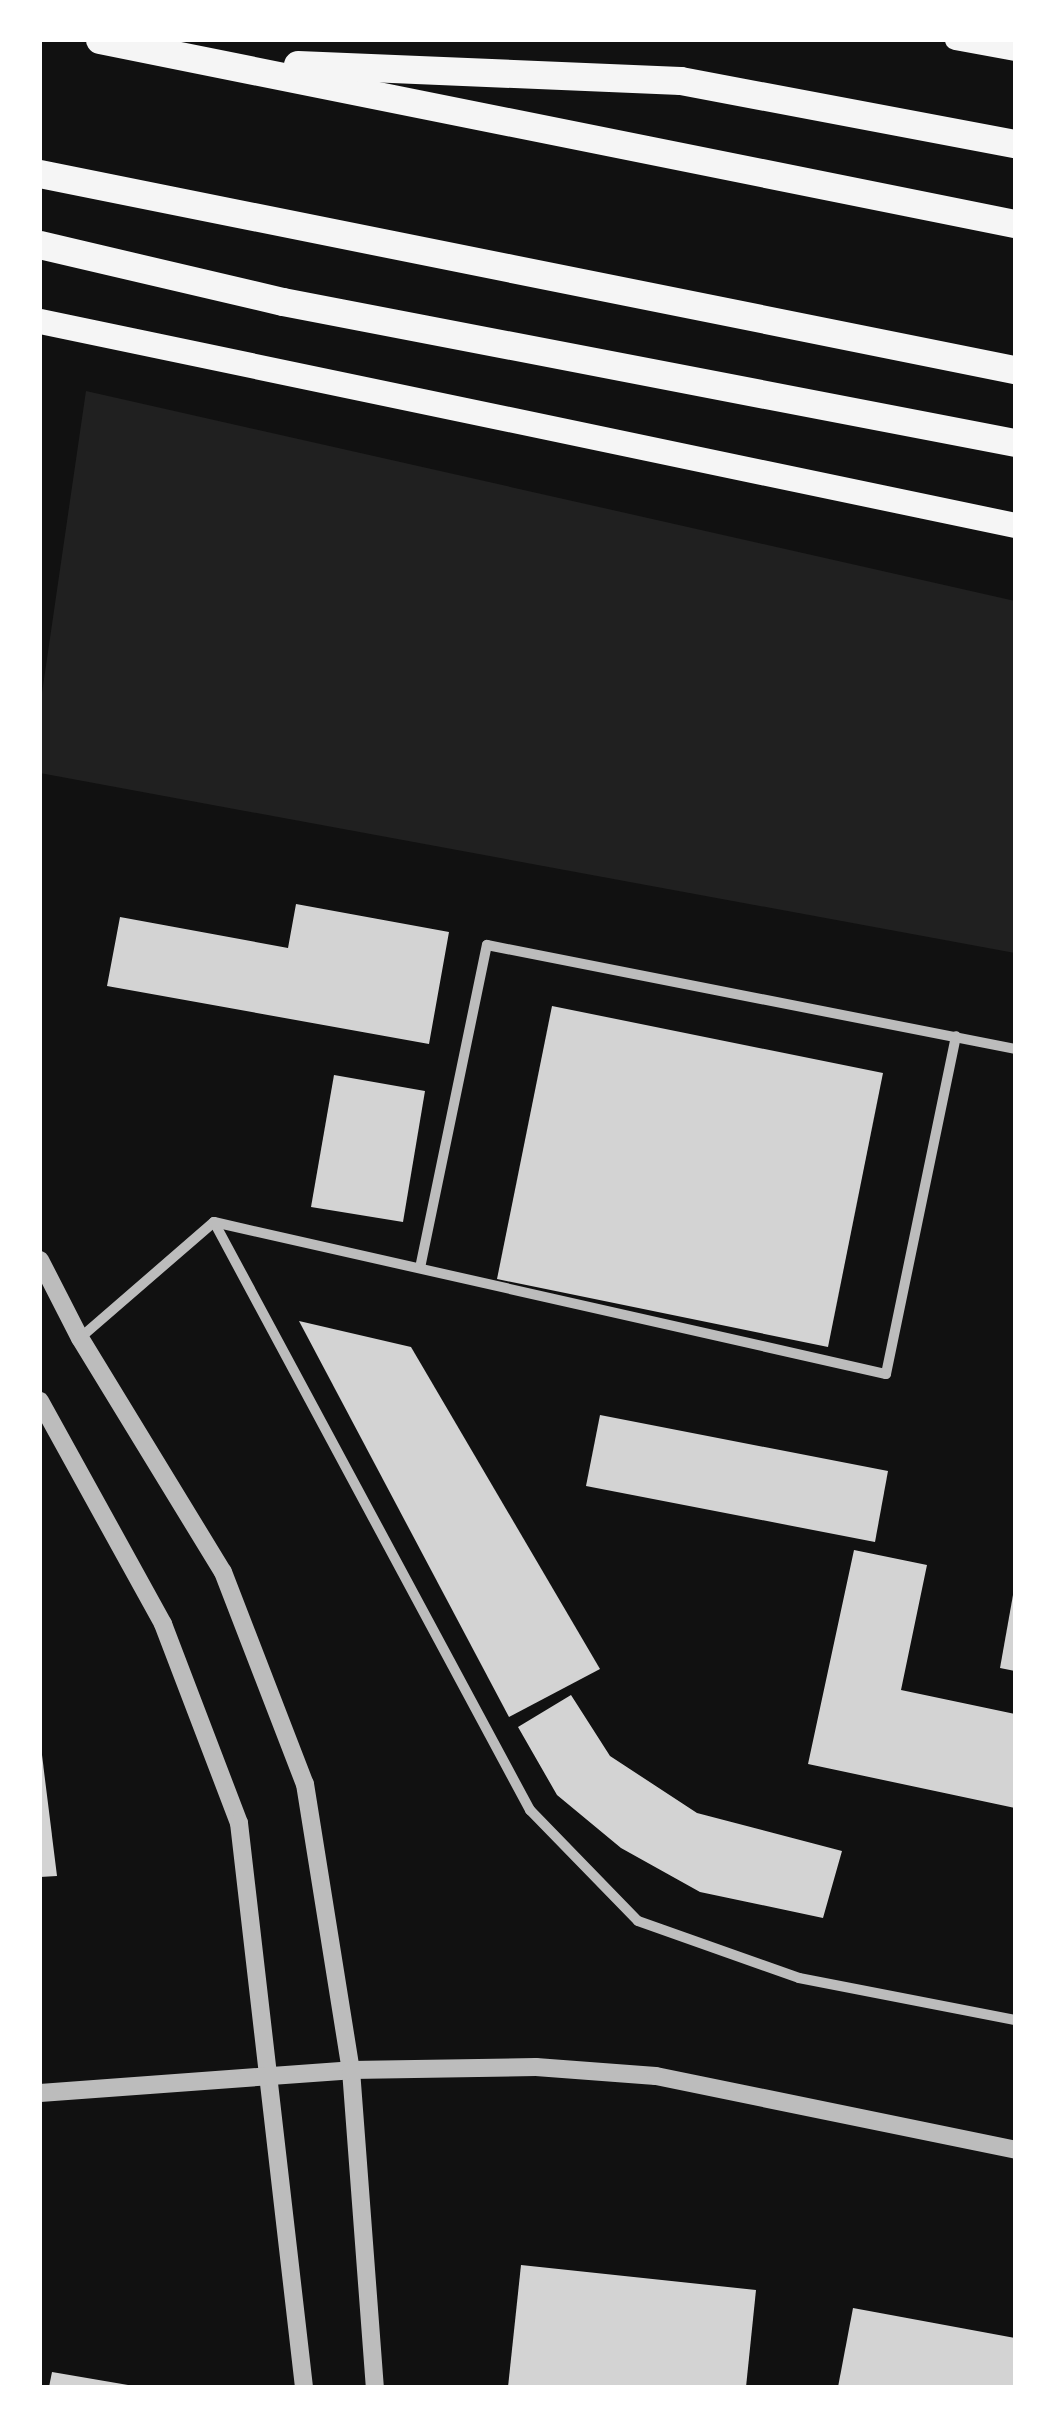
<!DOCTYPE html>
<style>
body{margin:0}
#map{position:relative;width:1055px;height:2427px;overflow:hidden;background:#111;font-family:Merriweather,serif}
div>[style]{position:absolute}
.green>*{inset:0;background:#202020}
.building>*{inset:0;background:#d3d3d3}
.minor>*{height:10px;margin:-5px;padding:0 5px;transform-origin:5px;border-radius:5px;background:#bcbcbc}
.tertiary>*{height:18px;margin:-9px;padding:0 9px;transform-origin:9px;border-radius:9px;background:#bcbcbc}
.secondary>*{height:20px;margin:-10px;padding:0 10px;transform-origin:10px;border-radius:10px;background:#f5f5f5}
.primary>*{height:25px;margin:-12.5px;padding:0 12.5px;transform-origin:12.5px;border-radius:12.5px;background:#f5f5f5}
.trunk>*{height:28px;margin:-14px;padding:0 14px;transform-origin:14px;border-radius:14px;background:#f5f5f5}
span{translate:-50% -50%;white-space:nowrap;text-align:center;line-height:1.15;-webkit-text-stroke:9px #fff;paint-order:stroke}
.frame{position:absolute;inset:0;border:42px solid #fff;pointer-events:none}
</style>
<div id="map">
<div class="green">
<i style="clip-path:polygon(86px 391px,1015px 601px,1015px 953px,40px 773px,40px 707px)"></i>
</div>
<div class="building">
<i style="clip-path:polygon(296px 904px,449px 932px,429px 1044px,107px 986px,120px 917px,288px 948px)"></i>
<i style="clip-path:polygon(552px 1006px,883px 1073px,828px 1347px,497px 1279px)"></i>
<i style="clip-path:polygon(334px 1075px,425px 1091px,403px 1222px,311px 1207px)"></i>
<i style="clip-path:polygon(299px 1321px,411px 1347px,600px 1669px,509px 1717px)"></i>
<i style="clip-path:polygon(600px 1415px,888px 1471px,875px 1542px,586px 1486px)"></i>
<i style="clip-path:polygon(854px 1550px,927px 1565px,901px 1690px,1015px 1714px,1015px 1808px,808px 1764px)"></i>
<i style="clip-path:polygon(1013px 1595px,1015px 1595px,1015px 1671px,1000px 1668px)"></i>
<i style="clip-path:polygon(571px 1695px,610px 1756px,697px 1813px,842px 1851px,823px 1918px,700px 1892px,621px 1848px,557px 1795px,518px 1727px)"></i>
<i style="clip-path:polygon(40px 1739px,57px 1876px,40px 1877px)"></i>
<i style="clip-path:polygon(521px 2265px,756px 2290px,746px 2387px,508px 2387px)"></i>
<i style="clip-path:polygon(853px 2308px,1015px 2338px,1015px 2387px,838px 2387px)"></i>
<i style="clip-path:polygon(52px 2372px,128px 2385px,128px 2387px,49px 2387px)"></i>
</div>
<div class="minor">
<i style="left:214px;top:1222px;width:668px;rotate:61.75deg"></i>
<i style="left:530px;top:1810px;width:155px;rotate:45.8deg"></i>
<i style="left:638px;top:1921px;width:171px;rotate:19.5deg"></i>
<i style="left:799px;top:1978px;width:220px;rotate:11deg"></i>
<i style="left:420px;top:1268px;width:330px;rotate:-78.3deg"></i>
<i style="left:487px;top:945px;width:538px;rotate:11.14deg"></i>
<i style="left:80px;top:1338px;width:177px;rotate:-40.9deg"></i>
<i style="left:214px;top:1222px;width:689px;rotate:12.75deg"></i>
<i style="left:886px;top:1374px;width:345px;rotate:-78.3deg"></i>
</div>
<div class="tertiary">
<i style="left:40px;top:1260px;width:88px;rotate:62.9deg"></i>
<i style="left:80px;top:1338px;width:274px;rotate:58.6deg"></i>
<i style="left:223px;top:1572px;width:227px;rotate:68.9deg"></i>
<i style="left:305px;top:1784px;width:290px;rotate:80.9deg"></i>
<i style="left:351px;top:2070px;width:318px;rotate:85.7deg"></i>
<i style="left:40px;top:1401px;width:255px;rotate:61.1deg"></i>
<i style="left:163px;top:1624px;width:213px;rotate:69.1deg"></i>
<i style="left:239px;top:1823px;width:568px;rotate:83.43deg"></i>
<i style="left:40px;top:2093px;width:312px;rotate:-4.2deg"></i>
<i style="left:351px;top:2070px;width:185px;rotate:-0.9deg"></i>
<i style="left:536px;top:2067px;width:120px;rotate:4.3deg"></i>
<i style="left:656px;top:2076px;width:367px;rotate:11.6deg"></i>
</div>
<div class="secondary">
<i style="left:955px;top:40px;width:61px;rotate:10.4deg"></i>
</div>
<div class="primary">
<i style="left:40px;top:321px;width:996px;rotate:11.82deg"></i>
</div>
<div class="trunk">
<i style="left:100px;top:40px;width:933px;rotate:11.37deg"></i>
<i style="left:298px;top:65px;width:383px;rotate:2.4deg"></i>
<i style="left:681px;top:81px;width:340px;rotate:10.7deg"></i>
<i style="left:40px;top:174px;width:995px;rotate:11.37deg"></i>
<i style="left:40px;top:245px;width:250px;rotate:13.2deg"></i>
<i style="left:283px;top:302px;width:745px;rotate:10.9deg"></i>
</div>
<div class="frame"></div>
</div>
